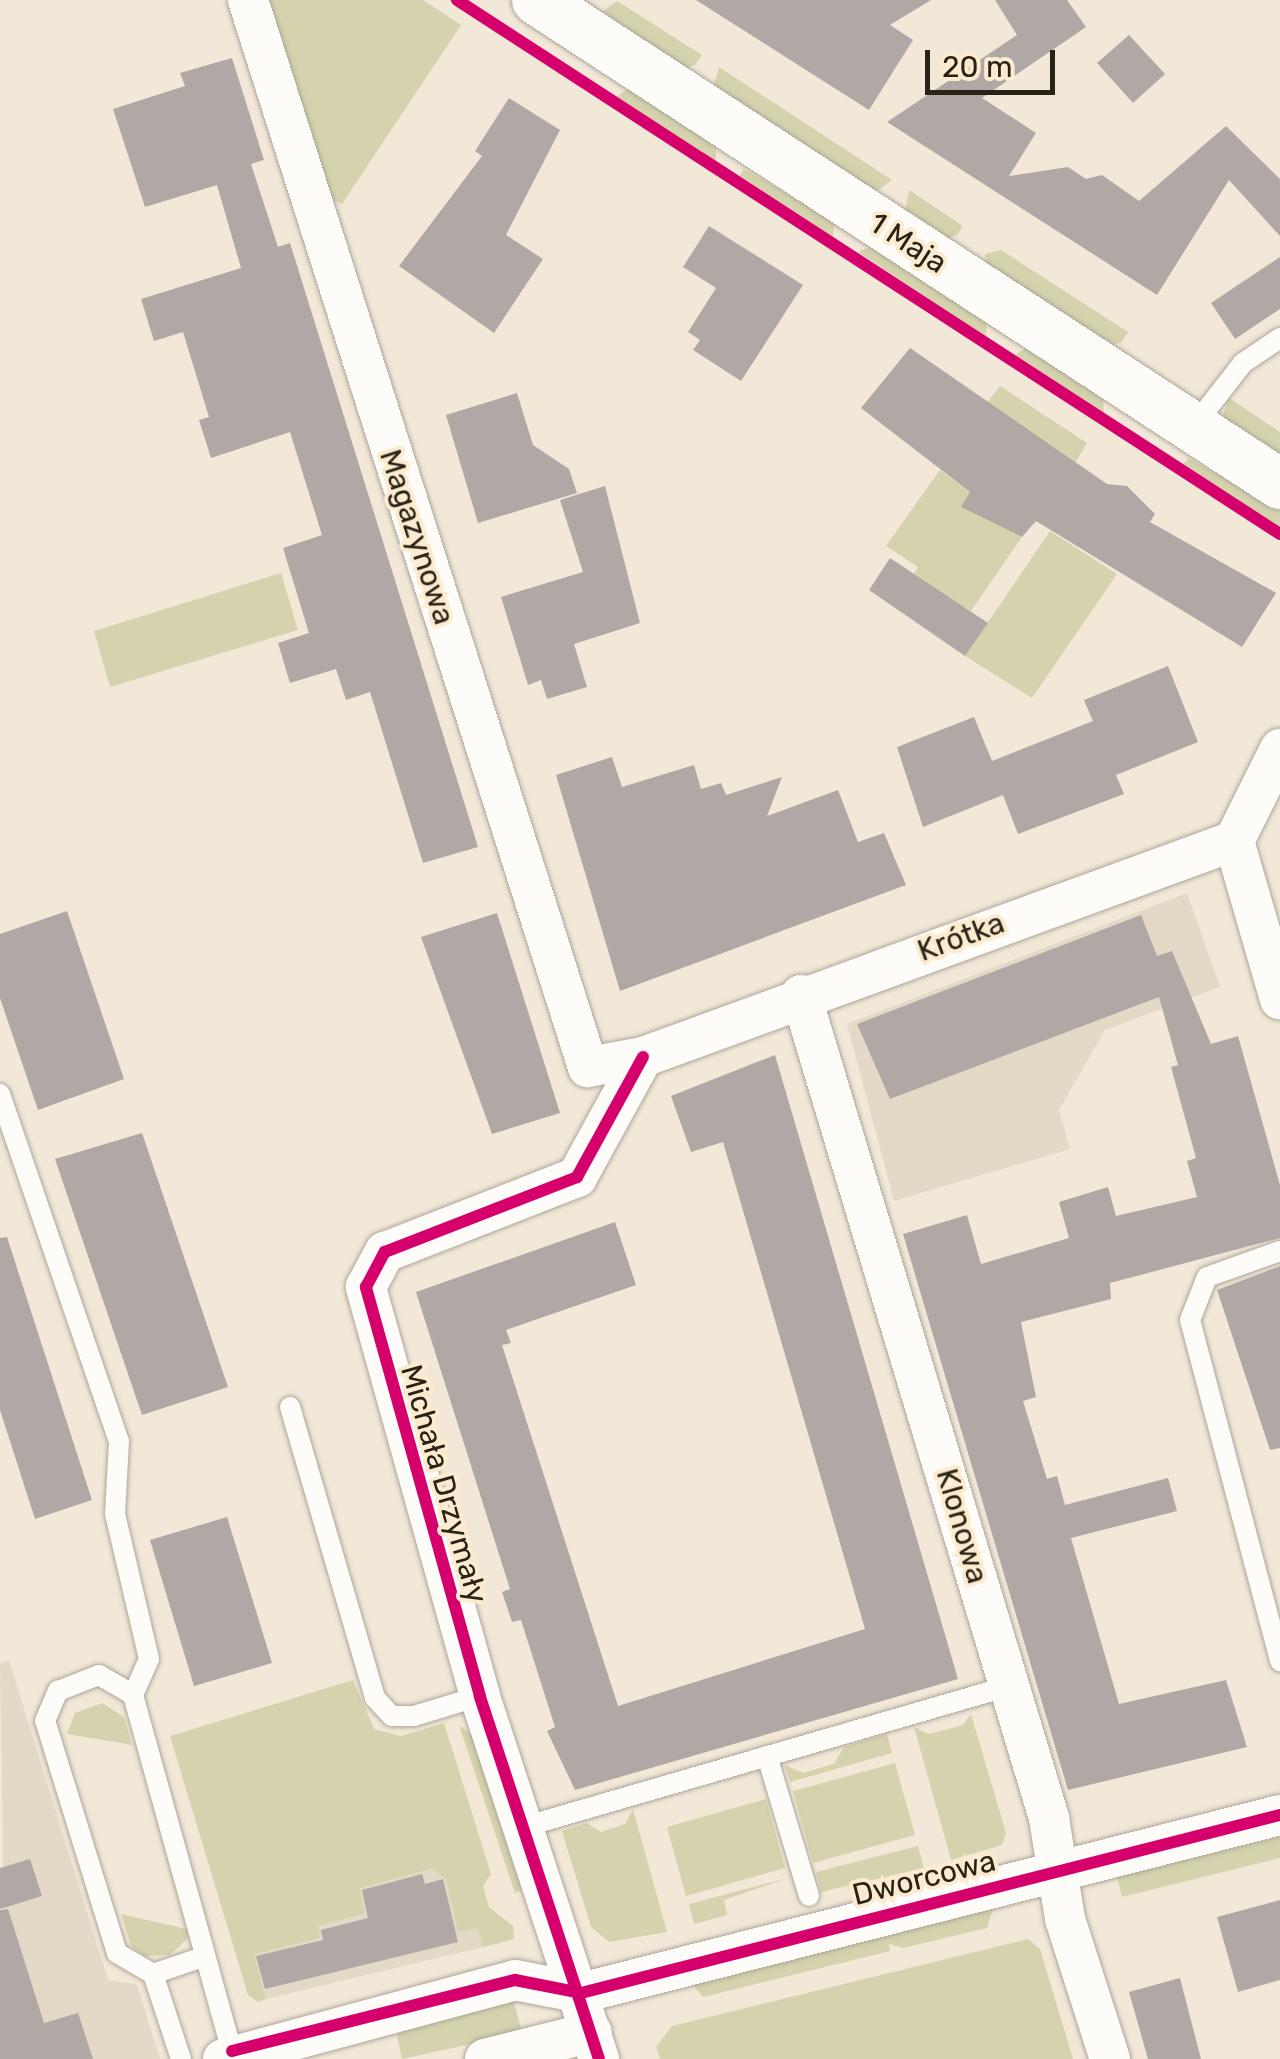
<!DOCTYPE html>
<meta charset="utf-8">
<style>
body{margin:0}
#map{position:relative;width:1280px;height:2059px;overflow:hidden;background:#f2e8d8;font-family:Rubik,sans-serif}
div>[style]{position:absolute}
.commercial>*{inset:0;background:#e3d9c7}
.green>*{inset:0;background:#d5d3ad}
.building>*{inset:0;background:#b0a8a5}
.roads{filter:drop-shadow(0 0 2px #aea69a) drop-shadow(0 0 2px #aea69a)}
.service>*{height:20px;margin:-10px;padding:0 10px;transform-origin:10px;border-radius:10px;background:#fdfcf9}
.minor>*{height:40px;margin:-20px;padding:0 20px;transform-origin:20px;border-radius:20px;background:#fdfcf9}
.tertiary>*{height:50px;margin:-25px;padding:0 25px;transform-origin:25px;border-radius:25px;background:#fdfcf9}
.cycleway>*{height:12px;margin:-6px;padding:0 6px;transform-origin:6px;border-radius:6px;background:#d6006c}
span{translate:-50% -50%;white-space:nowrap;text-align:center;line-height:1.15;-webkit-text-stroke:8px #fcebce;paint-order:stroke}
.street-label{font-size:30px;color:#282217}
.scale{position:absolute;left:925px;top:50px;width:130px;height:45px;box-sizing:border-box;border:5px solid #282217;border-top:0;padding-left:12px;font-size:30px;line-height:35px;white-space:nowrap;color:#282217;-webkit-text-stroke:8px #fcebce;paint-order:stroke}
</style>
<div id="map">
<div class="commercial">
<i style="clip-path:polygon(1187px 893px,1220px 987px,1105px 1030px,1059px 1110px,1070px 1149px,894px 1201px,847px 1024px)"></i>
<i style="clip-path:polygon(9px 1660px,108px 1980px,137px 1984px,160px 2059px,6px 2059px,0 1663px)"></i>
<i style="clip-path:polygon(432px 1869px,489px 1907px,500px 1943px,266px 1999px,250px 1943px,365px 1914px,359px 1888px)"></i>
</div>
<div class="green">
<i style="clip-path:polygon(267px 0,423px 0,461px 25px,342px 204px,330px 199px)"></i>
<i style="clip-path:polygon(617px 1px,702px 55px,695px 65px,683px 69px,598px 15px)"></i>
<i style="clip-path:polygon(719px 67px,892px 180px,874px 193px,713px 89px)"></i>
<i style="clip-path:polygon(629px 88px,716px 145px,716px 161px,616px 97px)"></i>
<i style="clip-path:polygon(744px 169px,834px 221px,833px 237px,740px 176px)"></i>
<i style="clip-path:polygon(909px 190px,963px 226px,957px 235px,945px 239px,905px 213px)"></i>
<i style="clip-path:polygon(872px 246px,987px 321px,986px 337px,858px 252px)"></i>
<i style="clip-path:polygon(1001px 250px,1128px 332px,1121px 343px,1108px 345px,987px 267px,985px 254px)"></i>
<i style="clip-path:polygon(1027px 347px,1103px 396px,1104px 413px,1015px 355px)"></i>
<i style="clip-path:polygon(1000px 386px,1087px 443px,1075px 463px,986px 404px)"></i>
<i style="clip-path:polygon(1229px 398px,1280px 432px,1280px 456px,1222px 418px)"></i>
<i style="clip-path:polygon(1189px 458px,1280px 511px,1280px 528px,1183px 464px)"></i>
<i style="clip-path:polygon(940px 470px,970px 492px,962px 507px,1022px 537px,971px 611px,912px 577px,918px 567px,886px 546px)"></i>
<i style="clip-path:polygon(1050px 531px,1117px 574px,1032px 698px,965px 656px)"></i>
<i style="clip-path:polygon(281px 573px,298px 630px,110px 687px,94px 631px)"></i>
<i style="clip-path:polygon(353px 1680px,374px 1729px,401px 1736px,444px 1723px,491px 1874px,483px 1886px,489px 1907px,513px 1926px,514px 1939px,483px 1947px,478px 1928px,458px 1932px,446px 1879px,432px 1869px,360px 1888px,365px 1914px,318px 1926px,321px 1938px,254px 1954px,266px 1999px,258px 2002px,248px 1995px,170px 1736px)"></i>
<i style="clip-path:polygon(102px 1703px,124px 1717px,132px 1745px,67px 1734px,75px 1713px)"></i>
<i style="clip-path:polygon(971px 1714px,1006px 1833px,1002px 1845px,951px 1860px,914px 1727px,929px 1734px,963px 1725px)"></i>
<i style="clip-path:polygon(459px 1725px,472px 1735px,523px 1889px,515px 1893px)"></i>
<i style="clip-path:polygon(887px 1734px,892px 1753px,790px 1782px,785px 1765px,803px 1773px,834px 1764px,844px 1747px)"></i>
<i style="clip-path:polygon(895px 1763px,915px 1835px,813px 1863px,793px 1791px)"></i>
<i style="clip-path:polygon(766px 1799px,785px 1868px,686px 1896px,667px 1827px)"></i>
<i style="clip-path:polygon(633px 1809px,667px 1932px,609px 1942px,591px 1927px,562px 1831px,587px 1823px,601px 1832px,625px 1824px)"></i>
<i style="clip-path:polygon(1280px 1837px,1280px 1858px,1122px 1897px,1117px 1877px)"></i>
<i style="clip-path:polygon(918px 1846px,924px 1868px,821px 1892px,816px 1872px)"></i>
<i style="clip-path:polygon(788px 1878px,724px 1900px,727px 1915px,694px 1924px,689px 1904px)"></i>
<i style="clip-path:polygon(993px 1909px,987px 1928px,903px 1948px,889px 1944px,890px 1951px,703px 1997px,692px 1984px)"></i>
<i style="clip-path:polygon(121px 1914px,187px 1929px,188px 1938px,170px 1955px,144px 1956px,131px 1946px)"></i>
<i style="clip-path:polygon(1028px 1939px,1040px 1949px,1073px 2059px,660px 2059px,656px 2047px,672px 2026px)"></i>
<i style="clip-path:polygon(513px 1998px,522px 2033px,402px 2059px,395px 2027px)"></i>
</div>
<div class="building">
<i style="clip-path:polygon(696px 0,931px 0,890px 25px,913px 40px,869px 110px)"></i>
<i style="clip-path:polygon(995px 0,1067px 0,1086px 27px,982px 98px,1036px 133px,1009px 176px,1068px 167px,1086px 179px,1102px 175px,1139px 201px,1226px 126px,1280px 179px,1280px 236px,1229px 180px,1157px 295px,887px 122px,1017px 35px)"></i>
<i style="clip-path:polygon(1129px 35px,1165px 74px,1133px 103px,1097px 63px)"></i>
<i style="clip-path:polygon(232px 58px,264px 160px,251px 164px,278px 247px,290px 243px,478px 847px,423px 863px,370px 692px,346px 700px,336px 669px,290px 683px,278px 643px,309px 633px,283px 548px,322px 535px,290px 432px,211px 458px,199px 420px,209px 417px,183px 332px,154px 341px,141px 299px,241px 268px,217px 185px,145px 207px,113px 109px,185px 86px,180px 73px)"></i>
<i style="clip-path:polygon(509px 98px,560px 130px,506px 235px,543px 259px,494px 333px,399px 266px,482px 156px,475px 151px)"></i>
<i style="clip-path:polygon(709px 226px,803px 285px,741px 381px,693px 350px,700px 340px,688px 332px,716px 288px,683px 267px)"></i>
<i style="clip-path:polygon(1280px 257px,1280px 309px,1235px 339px,1211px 303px)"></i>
<i style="clip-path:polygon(910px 348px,1107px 484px,1127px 486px,1155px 514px,1150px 522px,1276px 593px,1242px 647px,1036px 521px,1022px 537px,961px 507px,970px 492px,861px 408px)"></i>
<i style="clip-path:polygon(517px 393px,533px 445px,569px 469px,577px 493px,478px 523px,446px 415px)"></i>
<i style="clip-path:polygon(605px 486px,640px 623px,574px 644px,587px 687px,547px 699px,541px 680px,528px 685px,501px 597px,583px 572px,560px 500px)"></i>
<i style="clip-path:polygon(890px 558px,988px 623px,965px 656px,869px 590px)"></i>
<i style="clip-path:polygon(1168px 666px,1198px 742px,1116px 775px,1124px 794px,1018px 834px,1003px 795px,923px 827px,897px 747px,974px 717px,992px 761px,1093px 721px,1084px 700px)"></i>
<i style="clip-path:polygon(612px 757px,622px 787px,694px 765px,701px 789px,721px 783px,726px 795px,782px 777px,767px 816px,838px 790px,858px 842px,884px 833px,906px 885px,620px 991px,556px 775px)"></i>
<i style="clip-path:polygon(67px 911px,124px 1079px,38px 1110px,0 998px,0 934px)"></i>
<i style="clip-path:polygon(497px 913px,560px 1113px,492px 1134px,421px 937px)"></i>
<i style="clip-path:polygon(1141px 915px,1157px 956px,1172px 951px,1211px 1044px,1238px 1036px,1280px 1185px,1280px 1238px,1110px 1283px,1111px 1299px,1021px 1322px,1036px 1397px,1023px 1401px,1047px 1479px,1057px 1476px,1065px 1505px,1168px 1478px,1177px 1511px,1071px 1538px,1119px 1704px,1226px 1680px,1247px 1747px,1068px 1790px,903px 1234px,967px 1215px,981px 1264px,1069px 1238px,1059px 1202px,1108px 1187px,1116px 1216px,1197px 1197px,1187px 1161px,1196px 1158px,1171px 1067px,1178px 1065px,1159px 997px,890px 1099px,857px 1024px)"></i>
<i style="clip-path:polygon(775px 1055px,958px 1679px,575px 1790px,547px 1731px,555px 1727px,521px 1620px,512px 1622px,502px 1592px,510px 1589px,416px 1292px,615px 1222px,636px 1285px,506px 1330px,511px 1343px,502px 1345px,618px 1706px,865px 1629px,723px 1142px,691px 1152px,671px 1096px)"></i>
<i style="clip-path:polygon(142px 1133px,228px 1387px,142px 1415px,55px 1159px)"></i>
<i style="clip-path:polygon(7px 1237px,92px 1500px,35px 1519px,0 1410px,0 1238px)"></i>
<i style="clip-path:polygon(1280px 1266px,1280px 1448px,1270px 1450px,1217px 1290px)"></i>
<i style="clip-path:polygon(227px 1517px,272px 1663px,194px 1686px,150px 1540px)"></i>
<i style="clip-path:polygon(30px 1859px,42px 1896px,0 1909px,0 1868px)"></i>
<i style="clip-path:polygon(422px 1874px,425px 1884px,443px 1879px,458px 1942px,265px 1989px,256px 1956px,323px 1940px,321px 1930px,368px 1918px,362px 1890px)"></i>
<i style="clip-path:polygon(1280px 1900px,1280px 1980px,1238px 1992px,1217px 1917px)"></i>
<i style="clip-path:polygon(8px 1909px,44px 2023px,78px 2013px,93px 2059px,0 2059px,0 1910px)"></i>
<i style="clip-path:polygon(1180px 1978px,1201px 2059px,1148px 2059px,1129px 1992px)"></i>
</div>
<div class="roads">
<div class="service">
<i style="left:1193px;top:427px;width:81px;rotate:-52deg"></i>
<i style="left:1243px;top:363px;width:45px;rotate:-34deg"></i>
<i style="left:0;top:1094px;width:367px;rotate:71.1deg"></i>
<i style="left:119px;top:1441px;width:73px;rotate:93.1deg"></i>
<i style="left:115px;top:1514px;width:149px;rotate:76.8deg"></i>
<i style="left:149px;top:1659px;width:39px;rotate:114deg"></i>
<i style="left:1280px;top:1251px;width:77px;rotate:160.4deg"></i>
<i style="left:1207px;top:1277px;width:46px;rotate:111.6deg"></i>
<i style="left:1190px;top:1320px;width:353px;rotate:75.2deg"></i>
<i style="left:290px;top:1407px;width:303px;rotate:73.7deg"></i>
<i style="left:375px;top:1698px;width:25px;rotate:47deg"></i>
<i style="left:392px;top:1716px;width:22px"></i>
<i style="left:414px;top:1716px;width:69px;rotate:-16.9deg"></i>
<i style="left:767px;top:1756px;width:146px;rotate:73.3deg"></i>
<i style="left:520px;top:1828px;width:509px;rotate:-16.19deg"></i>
<i style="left:153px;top:1974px;width:50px;rotate:-18.8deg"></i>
<i style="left:181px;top:2059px;width:89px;rotate:-108.2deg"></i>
<i style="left:153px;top:1974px;width:42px;rotate:-149.7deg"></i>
<i style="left:117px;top:1953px;width:243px;rotate:-107.2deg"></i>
<i style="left:45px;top:1721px;width:33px;rotate:-67deg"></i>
<i style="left:58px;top:1691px;width:44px;rotate:-21.3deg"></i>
<i style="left:99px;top:1675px;width:39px;rotate:30deg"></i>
<i style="left:133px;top:1695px;width:370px;rotate:74.5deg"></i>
</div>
<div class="minor">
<i style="left:248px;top:0;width:1120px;rotate:72.33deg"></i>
<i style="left:588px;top:1067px;width:56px;rotate:-10.3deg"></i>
<i style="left:643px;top:1057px;width:629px;rotate:-20.08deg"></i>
<i style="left:1234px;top:841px;width:165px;rotate:73.8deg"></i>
<i style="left:1234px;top:841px;width:103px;rotate:-63.4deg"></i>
<i style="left:801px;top:995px;width:860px;rotate:73.23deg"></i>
<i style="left:1049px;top:1818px;width:102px;rotate:81deg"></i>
<i style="left:1065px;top:1919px;width:147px;rotate:72.2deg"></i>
<i style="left:581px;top:1993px;width:721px;rotate:-14.29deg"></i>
<i style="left:223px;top:2059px;width:302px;rotate:-15.1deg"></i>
<i style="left:515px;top:1980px;width:67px;rotate:11.1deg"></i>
<i style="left:485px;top:2059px;width:110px;rotate:-14.2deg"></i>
<i style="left:599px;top:2059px;width:382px;rotate:-108.2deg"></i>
<i style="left:480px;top:1696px;width:425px;rotate:-105.6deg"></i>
<i style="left:366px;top:1287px;width:40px;rotate:-62deg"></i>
<i style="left:385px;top:1252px;width:206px;rotate:-21.3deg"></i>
<i style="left:577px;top:1177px;width:137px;rotate:-61.2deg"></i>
</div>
<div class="tertiary">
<i style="left:537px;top:0;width:887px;rotate:33.08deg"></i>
</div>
</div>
<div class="cycleway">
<i style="left:457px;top:0;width:981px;rotate:32.98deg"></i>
<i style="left:581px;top:1993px;width:721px;rotate:-14.29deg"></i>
<i style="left:232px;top:2051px;width:292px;rotate:-14.1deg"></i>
<i style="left:515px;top:1980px;width:67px;rotate:11.1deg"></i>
<i style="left:599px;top:2059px;width:382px;rotate:-108.2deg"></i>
<i style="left:480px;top:1696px;width:425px;rotate:-105.6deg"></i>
<i style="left:366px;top:1287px;width:40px;rotate:-62deg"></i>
<i style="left:385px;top:1252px;width:206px;rotate:-21.3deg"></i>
<i style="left:577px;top:1177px;width:137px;rotate:-61.2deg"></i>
</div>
<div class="street-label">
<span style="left:908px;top:243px;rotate:33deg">1 Maja</span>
<span style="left:417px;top:537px;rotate:72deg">Magazynowa</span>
<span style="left:961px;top:937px;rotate:-20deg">Krótka</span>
<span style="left:444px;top:1484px;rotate:74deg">Michała Drzymały</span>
<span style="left:962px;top:1526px;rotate:74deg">Klonowa</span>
<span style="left:924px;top:1878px;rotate:-14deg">Dworcowa</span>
</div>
<div class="scale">20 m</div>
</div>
